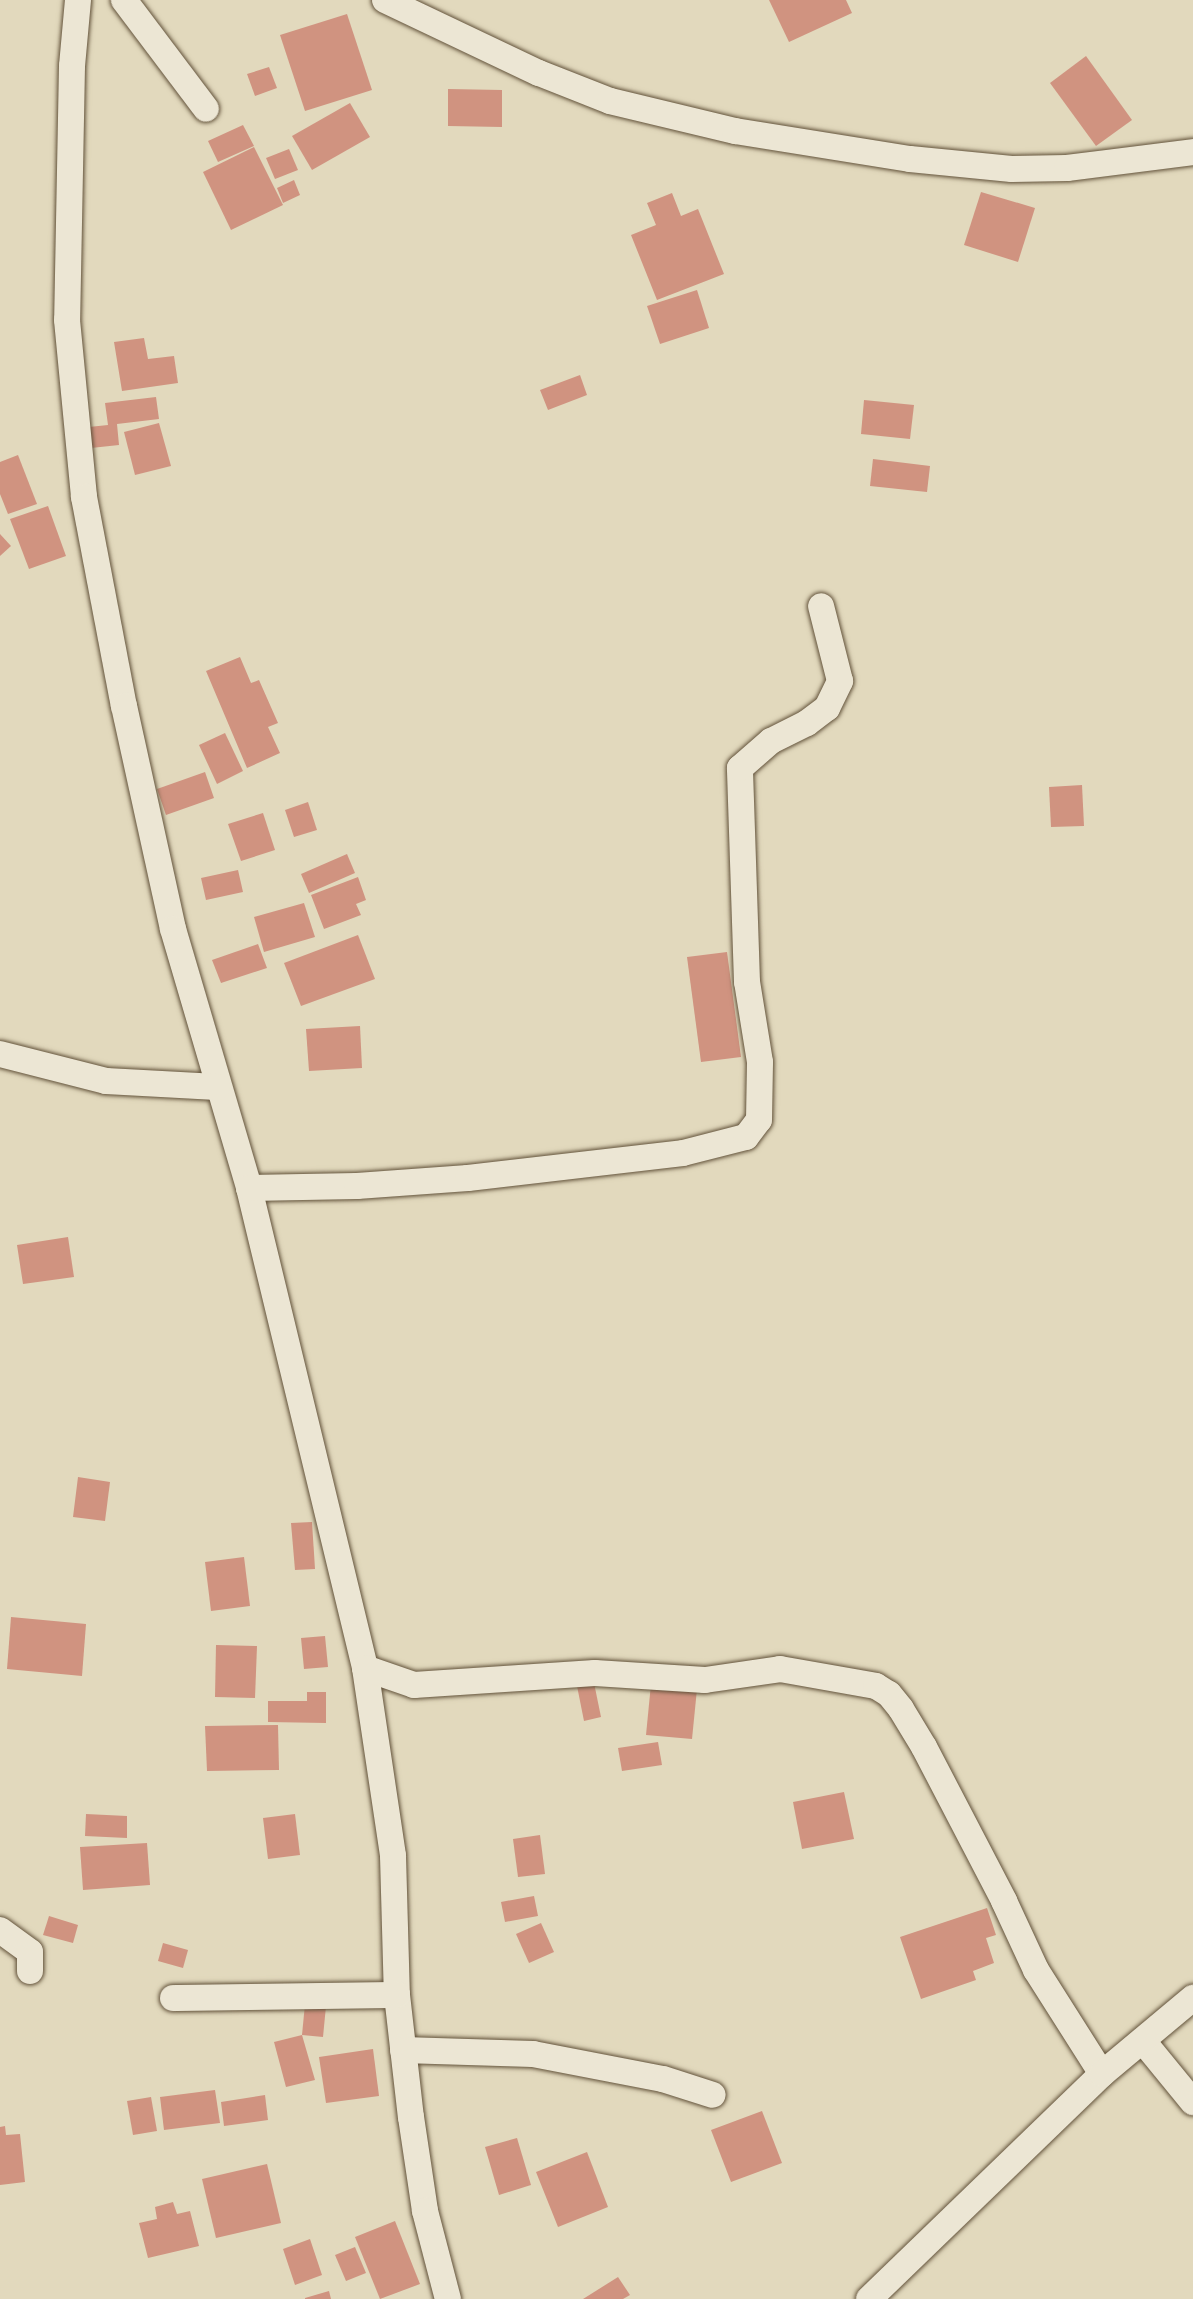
<!DOCTYPE html>
<style>
body{margin:0}
#map{position:relative;width:1193px;height:2299px;overflow:hidden;background:#e2d9bd;font-family:"Libre Caslon Text",serif}
div>[style]{position:absolute}
.building>*{inset:0;background:#d09380}
.roads{filter:drop-shadow(0 0 2px #62523a) drop-shadow(0 0 2px #62523a)}
.street>*{height:26px;margin:-13px;padding:0 13px;transform-origin:13px;border-radius:13px;background:#ece6d4}
span{translate:-50% -50%;white-space:nowrap;text-align:center;line-height:1.15;-webkit-text-stroke:8px #ece6d4;paint-order:stroke}
</style>
<div id="map">
<div class="building">
<i style="clip-path:polygon(769px 0,846px 0,852px 13px,789px 42px)"></i>
<i style="clip-path:polygon(347px 14px,372px 90px,305px 111px,280px 35px)"></i>
<i style="clip-path:polygon(1086px 56px,1132px 120px,1096px 146px,1050px 83px)"></i>
<i style="clip-path:polygon(269px 67px,277px 88px,255px 96px,247px 74px)"></i>
<i style="clip-path:polygon(448px 89px,502px 90px,502px 127px,448px 126px)"></i>
<i style="clip-path:polygon(350px 103px,370px 137px,312px 170px,292px 136px)"></i>
<i style="clip-path:polygon(243px 125px,254px 146px,218px 162px,208px 141px)"></i>
<i style="clip-path:polygon(254px 147px,283px 205px,231px 230px,203px 172px)"></i>
<i style="clip-path:polygon(289px 149px,298px 170px,275px 179px,266px 158px)"></i>
<i style="clip-path:polygon(294px 180px,300px 195px,283px 203px,277px 188px)"></i>
<i style="clip-path:polygon(981px 192px,1035px 208px,1018px 262px,964px 245px)"></i>
<i style="clip-path:polygon(672px 193px,681px 216px,698px 209px,724px 274px,657px 300px,631px 235px,656px 225px,647px 203px)"></i>
<i style="clip-path:polygon(697px 290px,709px 328px,660px 344px,647px 306px)"></i>
<i style="clip-path:polygon(144px 338px,148px 359px,174px 356px,178px 383px,122px 391px,114px 342px)"></i>
<i style="clip-path:polygon(580px 375px,587px 395px,548px 410px,540px 390px)"></i>
<i style="clip-path:polygon(156px 397px,159px 419px,117px 424px,119px 445px,91px 448px,89px 427px,108px 425px,105px 403px)"></i>
<i style="clip-path:polygon(864px 400px,914px 405px,910px 439px,861px 434px)"></i>
<i style="clip-path:polygon(159px 423px,171px 466px,135px 475px,124px 432px)"></i>
<i style="clip-path:polygon(18px 455px,37px 504px,8px 514px,0 494px,0 462px)"></i>
<i style="clip-path:polygon(873px 459px,930px 466px,927px 492px,870px 486px)"></i>
<i style="clip-path:polygon(48px 506px,66px 556px,29px 569px,10px 519px)"></i>
<i style="clip-path:polygon(0 534px,11px 546px,0 556px)"></i>
<i style="clip-path:polygon(240px 657px,251px 683px,259px 680px,278px 723px,268px 727px,280px 753px,247px 768px,206px 671px)"></i>
<i style="clip-path:polygon(225px 733px,243px 771px,217px 784px,199px 745px)"></i>
<i style="clip-path:polygon(205px 772px,214px 798px,166px 815px,157px 789px)"></i>
<i style="clip-path:polygon(1082px 785px,1084px 826px,1051px 827px,1049px 787px)"></i>
<i style="clip-path:polygon(308px 802px,317px 830px,294px 837px,285px 810px)"></i>
<i style="clip-path:polygon(263px 813px,275px 850px,241px 861px,228px 824px)"></i>
<i style="clip-path:polygon(347px 854px,355px 873px,309px 893px,301px 874px)"></i>
<i style="clip-path:polygon(238px 870px,243px 892px,206px 900px,201px 878px)"></i>
<i style="clip-path:polygon(358px 877px,366px 900px,356px 904px,361px 915px,324px 929px,311px 895px)"></i>
<i style="clip-path:polygon(304px 903px,315px 937px,264px 952px,254px 917px)"></i>
<i style="clip-path:polygon(358px 935px,375px 979px,301px 1006px,284px 963px)"></i>
<i style="clip-path:polygon(258px 944px,267px 968px,221px 983px,212px 960px)"></i>
<i style="clip-path:polygon(727px 952px,741px 1057px,701px 1062px,687px 957px)"></i>
<i style="clip-path:polygon(360px 1026px,362px 1068px,309px 1071px,306px 1029px)"></i>
<i style="clip-path:polygon(68px 1237px,74px 1277px,23px 1284px,17px 1245px)"></i>
<i style="clip-path:polygon(78px 1477px,110px 1482px,105px 1521px,73px 1517px)"></i>
<i style="clip-path:polygon(312px 1522px,315px 1569px,295px 1570px,291px 1523px)"></i>
<i style="clip-path:polygon(244px 1557px,250px 1606px,211px 1611px,205px 1562px)"></i>
<i style="clip-path:polygon(11px 1617px,86px 1624px,82px 1676px,7px 1669px)"></i>
<i style="clip-path:polygon(325px 1636px,328px 1667px,304px 1669px,301px 1638px)"></i>
<i style="clip-path:polygon(216px 1645px,257px 1646px,255px 1698px,215px 1697px)"></i>
<i style="clip-path:polygon(593px 1678px,601px 1717px,584px 1721px,576px 1681px)"></i>
<i style="clip-path:polygon(651px 1684px,697px 1689px,692px 1739px,646px 1735px)"></i>
<i style="clip-path:polygon(307px 1692px,326px 1692px,326px 1723px,268px 1722px,268px 1701px,307px 1701px)"></i>
<i style="clip-path:polygon(278px 1725px,279px 1770px,207px 1771px,205px 1726px)"></i>
<i style="clip-path:polygon(658px 1742px,662px 1765px,622px 1771px,618px 1748px)"></i>
<i style="clip-path:polygon(844px 1792px,854px 1839px,802px 1849px,793px 1802px)"></i>
<i style="clip-path:polygon(86px 1814px,127px 1816px,127px 1838px,85px 1836px)"></i>
<i style="clip-path:polygon(295px 1814px,300px 1855px,268px 1859px,263px 1818px)"></i>
<i style="clip-path:polygon(540px 1835px,545px 1874px,518px 1877px,513px 1839px)"></i>
<i style="clip-path:polygon(147px 1843px,150px 1885px,83px 1890px,80px 1847px)"></i>
<i style="clip-path:polygon(534px 1896px,538px 1916px,505px 1922px,501px 1902px)"></i>
<i style="clip-path:polygon(987px 1908px,996px 1935px,986px 1938px,994px 1963px,973px 1971px,976px 1980px,921px 1999px,900px 1937px)"></i>
<i style="clip-path:polygon(49px 1916px,78px 1925px,73px 1943px,43px 1935px)"></i>
<i style="clip-path:polygon(541px 1923px,554px 1952px,529px 1963px,516px 1934px)"></i>
<i style="clip-path:polygon(163px 1943px,188px 1950px,183px 1968px,158px 1961px)"></i>
<i style="clip-path:polygon(305px 2004px,326px 2006px,323px 2037px,302px 2035px)"></i>
<i style="clip-path:polygon(302px 2035px,315px 2080px,286px 2087px,274px 2042px)"></i>
<i style="clip-path:polygon(373px 2049px,379px 2096px,326px 2103px,319px 2057px)"></i>
<i style="clip-path:polygon(215px 2090px,220px 2123px,164px 2130px,160px 2097px)"></i>
<i style="clip-path:polygon(265px 2095px,268px 2120px,224px 2126px,221px 2102px)"></i>
<i style="clip-path:polygon(151px 2097px,157px 2131px,133px 2135px,127px 2101px)"></i>
<i style="clip-path:polygon(762px 2111px,782px 2163px,731px 2182px,711px 2130px)"></i>
<i style="clip-path:polygon(5px 2126px,6px 2135px,20px 2134px,25px 2182px,0 2185px,0 2127px)"></i>
<i style="clip-path:polygon(517px 2138px,531px 2185px,499px 2195px,485px 2147px)"></i>
<i style="clip-path:polygon(587px 2152px,608px 2207px,558px 2227px,536px 2172px)"></i>
<i style="clip-path:polygon(267px 2164px,281px 2223px,216px 2238px,202px 2179px)"></i>
<i style="clip-path:polygon(173px 2202px,177px 2214px,190px 2211px,199px 2246px,148px 2258px,139px 2223px,157px 2219px,155px 2207px)"></i>
<i style="clip-path:polygon(395px 2221px,420px 2284px,380px 2299px,355px 2237px)"></i>
<i style="clip-path:polygon(310px 2239px,322px 2275px,295px 2285px,283px 2249px)"></i>
<i style="clip-path:polygon(355px 2247px,366px 2273px,346px 2281px,335px 2255px)"></i>
<i style="clip-path:polygon(618px 2277px,630px 2295px,623px 2299px,583px 2299px)"></i>
<i style="clip-path:polygon(329px 2291px,331px 2299px,305px 2299px,305px 2298px)"></i>
</div>
<div class="roads">
<div class="street">
<i style="left:78px;top:0;width:66px;rotate:95.2deg"></i>
<i style="left:72px;top:66px;width:254px;rotate:91.1deg"></i>
<i style="left:67px;top:320px;width:178px;rotate:84.5deg"></i>
<i style="left:84px;top:497px;width:213px;rotate:79.2deg"></i>
<i style="left:124px;top:706px;width:228px;rotate:77.6deg"></i>
<i style="left:173px;top:929px;width:270px;rotate:73.6deg"></i>
<i style="left:249px;top:1188px;width:494px;rotate:76.4deg"></i>
<i style="left:365px;top:1668px;width:190px;rotate:81.5deg"></i>
<i style="left:393px;top:1856px;width:139px;rotate:88.4deg"></i>
<i style="left:397px;top:1995px;width:123px;rotate:83.5deg"></i>
<i style="left:411px;top:2117px;width:95px;rotate:81.5deg"></i>
<i style="left:425px;top:2211px;width:91px;rotate:75.4deg"></i>
<i style="left:124px;top:0;width:136px;rotate:53deg"></i>
<i style="left:385px;top:0;width:170px;rotate:25.4deg"></i>
<i style="left:539px;top:73px;width:76px;rotate:21.5deg"></i>
<i style="left:610px;top:101px;width:129px;rotate:13.5deg"></i>
<i style="left:735px;top:131px;width:177px;rotate:9.1deg"></i>
<i style="left:910px;top:159px;width:102px;rotate:5.6deg"></i>
<i style="left:1012px;top:169px;width:55px;rotate:-1deg"></i>
<i style="left:1067px;top:168px;width:127px;rotate:-7.2deg"></i>
<i style="left:0;top:1054px;width:109px;rotate:14.3deg"></i>
<i style="left:106px;top:1081px;width:111px;rotate:3.1deg"></i>
<i style="left:249px;top:1188px;width:108px;rotate:-1.1deg"></i>
<i style="left:357px;top:1186px;width:111px;rotate:-4.1deg"></i>
<i style="left:468px;top:1178px;width:216px;rotate:-6.6deg"></i>
<i style="left:683px;top:1153px;width:65px;rotate:-14.3deg"></i>
<i style="left:746px;top:1137px;width:21px;rotate:-53deg"></i>
<i style="left:759px;top:1120px;width:58px;rotate:-89deg"></i>
<i style="left:760px;top:1062px;width:81px;rotate:-99.2deg"></i>
<i style="left:747px;top:982px;width:214px;rotate:-91.9deg"></i>
<i style="left:740px;top:768px;width:41px;rotate:-41.1deg"></i>
<i style="left:771px;top:741px;width:40px;rotate:-26.6deg"></i>
<i style="left:807px;top:723px;width:25px;rotate:-37deg"></i>
<i style="left:827px;top:708px;width:30px;rotate:-64deg"></i>
<i style="left:840px;top:681px;width:77px;rotate:-104.2deg"></i>
<i style="left:365px;top:1668px;width:52px;rotate:19.1deg"></i>
<i style="left:414px;top:1685px;width:181px;rotate:-3.8deg"></i>
<i style="left:595px;top:1673px;width:110px;rotate:3.6deg"></i>
<i style="left:705px;top:1680px;width:76px;rotate:-8.3deg"></i>
<i style="left:780px;top:1669px;width:97px;rotate:10deg"></i>
<i style="left:876px;top:1686px;width:15px;rotate:32deg"></i>
<i style="left:889px;top:1694px;width:19px;rotate:51deg"></i>
<i style="left:901px;top:1709px;width:44px;rotate:58.8deg"></i>
<i style="left:924px;top:1747px;width:174px;rotate:62.5deg"></i>
<i style="left:1004px;top:1901px;width:76px;rotate:65.1deg"></i>
<i style="left:1036px;top:1970px;width:123px;rotate:57.6deg"></i>
<i style="left:0;top:1930px;width:37px;rotate:36deg"></i>
<i style="left:30px;top:1952px;width:19px;rotate:90deg"></i>
<i style="left:173px;top:1998px;width:224px;rotate:-0.8deg"></i>
<i style="left:1143px;top:2041px;width:79px;rotate:50.7deg"></i>
<i style="left:403px;top:2050px;width:130px;rotate:1.8deg"></i>
<i style="left:533px;top:2054px;width:132px;rotate:10.9deg"></i>
<i style="left:663px;top:2079px;width:52px;rotate:17.7deg"></i>
<i style="left:869px;top:2299px;width:324px;rotate:-44deg"></i>
<i style="left:1102px;top:2074px;width:119px;rotate:-39.9deg"></i>
</div>
</div>
</div>
